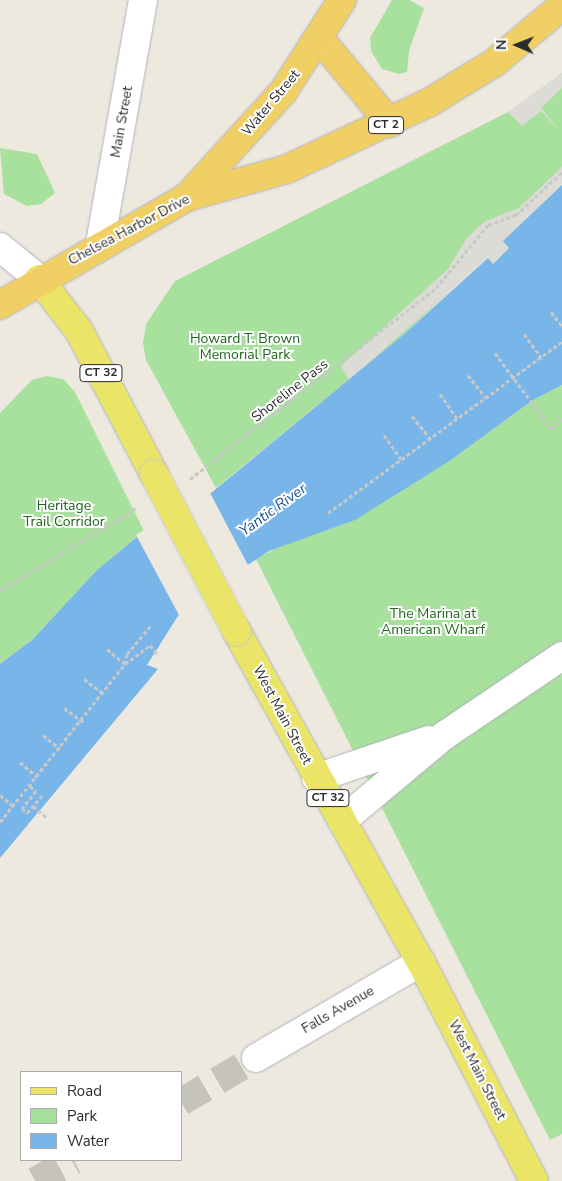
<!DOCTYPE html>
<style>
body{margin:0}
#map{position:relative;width:562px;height:1181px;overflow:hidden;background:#ede9df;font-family:"Nunito Sans",sans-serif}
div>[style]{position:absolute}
.green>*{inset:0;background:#a8e09e}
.plaza>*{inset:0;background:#dddbd5}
.water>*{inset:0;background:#78b5e9}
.pier>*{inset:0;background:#ede9df}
.minor-tunnel>*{height:28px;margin-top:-14px;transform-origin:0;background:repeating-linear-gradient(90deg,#c6c3bb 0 28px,transparent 0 42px)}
.path>*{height:3px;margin-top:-1.5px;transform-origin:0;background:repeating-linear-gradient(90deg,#c8c8c8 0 4px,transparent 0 6.5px)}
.roads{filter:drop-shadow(0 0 1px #b2b2be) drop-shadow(0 0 1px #b2b2be)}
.minor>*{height:28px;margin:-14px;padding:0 14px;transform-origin:14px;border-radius:14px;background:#fff}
.primary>*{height:28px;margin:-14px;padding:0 14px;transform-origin:14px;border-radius:14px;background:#eae467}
.trunk>*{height:28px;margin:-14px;padding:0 14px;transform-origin:14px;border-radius:14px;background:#f0d064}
.bridges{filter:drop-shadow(0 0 1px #c8c8c8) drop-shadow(0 0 1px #c8c8c8)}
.primary-bridge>*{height:28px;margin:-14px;padding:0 14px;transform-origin:14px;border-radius:14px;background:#eae467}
span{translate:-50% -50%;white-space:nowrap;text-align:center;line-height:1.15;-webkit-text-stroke:4px #fff;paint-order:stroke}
.shield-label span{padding:1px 4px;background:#fff;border:1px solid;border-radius:4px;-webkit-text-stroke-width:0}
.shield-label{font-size:12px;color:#2c2c2c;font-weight:700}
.street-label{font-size:14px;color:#2c2c2c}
.park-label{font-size:14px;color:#20661e}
.water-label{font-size:15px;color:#155197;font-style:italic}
.legend{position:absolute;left:20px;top:1071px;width:162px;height:90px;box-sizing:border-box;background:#fff;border:1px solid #ababab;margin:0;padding:6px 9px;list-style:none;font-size:15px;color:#2c2c2c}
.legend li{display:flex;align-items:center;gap:10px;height:25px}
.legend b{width:25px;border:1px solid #ababab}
.north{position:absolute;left:492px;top:20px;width:50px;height:50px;-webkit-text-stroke:4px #fff;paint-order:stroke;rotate:271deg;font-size:14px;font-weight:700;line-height:20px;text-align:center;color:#2c2c2c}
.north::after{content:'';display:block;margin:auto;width:18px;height:22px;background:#2c2c2c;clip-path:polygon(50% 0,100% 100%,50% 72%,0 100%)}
</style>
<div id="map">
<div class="green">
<i style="clip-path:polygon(392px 0,409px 0,424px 8px,409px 51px,407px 72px,399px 74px,382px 69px,371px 51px,370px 38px)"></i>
<i style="clip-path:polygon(562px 73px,562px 185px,403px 335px,216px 488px,146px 360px,143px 343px,146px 324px,175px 281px,512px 110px)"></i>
<i style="clip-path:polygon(0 148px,37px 154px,55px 193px,41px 204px,27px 206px,4px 194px)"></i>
<i style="clip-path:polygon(47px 376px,63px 379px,75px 392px,144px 531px,97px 570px,32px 640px,0 664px,0 413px,32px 380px)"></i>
<i style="clip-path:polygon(562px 385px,562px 1134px,550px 1140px,256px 559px,288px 542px,347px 523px,451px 460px,533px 400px)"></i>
</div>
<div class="plaza">
<i style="clip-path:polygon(562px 73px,562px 88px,541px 108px,562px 133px,541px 111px,522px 126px,508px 112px)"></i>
<i style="clip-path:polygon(562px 167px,562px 185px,504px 241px,509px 248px,493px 264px,487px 258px,349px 380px,341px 366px,447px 270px,467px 238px,484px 222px,519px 208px)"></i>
</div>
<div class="water">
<i style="clip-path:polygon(562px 185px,562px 385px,533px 400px,451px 460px,355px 520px,269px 551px,183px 608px,147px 665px,158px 669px,0 858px,0 664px,32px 640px,97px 570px,144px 531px,211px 493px,403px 335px,488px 258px,493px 264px,509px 248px,503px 241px)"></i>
</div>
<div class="pier">
<i style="clip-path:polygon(209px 491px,249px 567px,180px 617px,136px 535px)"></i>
<i style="clip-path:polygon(547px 1138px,562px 1168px,562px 1181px,476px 1181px,471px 1173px)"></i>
</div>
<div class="minor-tunnel">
<i style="left:181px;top:1102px;width:87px;rotate:-30.4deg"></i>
<i style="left:35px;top:1181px;width:44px;rotate:-28.3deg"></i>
</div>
<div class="path">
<i style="left:551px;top:312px;width:18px;rotate:52deg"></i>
<i style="left:524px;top:334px;width:29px;rotate:54deg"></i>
<i style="left:495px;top:353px;width:94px;rotate:53.3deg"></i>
<i style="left:551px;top:428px;width:14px;rotate:-36deg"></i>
<i style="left:468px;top:375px;width:29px;rotate:52deg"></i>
<i style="left:440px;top:394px;width:29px;rotate:55deg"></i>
<i style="left:412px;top:416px;width:28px;rotate:51deg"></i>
<i style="left:384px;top:435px;width:29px;rotate:55deg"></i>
<i style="left:190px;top:479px;width:311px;rotate:-37.8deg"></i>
<i style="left:436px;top:288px;width:82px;rotate:-50.5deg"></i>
<i style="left:488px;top:225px;width:30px;rotate:-20deg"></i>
<i style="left:516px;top:215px;width:63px;rotate:-43.1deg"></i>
<i style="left:328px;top:513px;width:290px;rotate:-36.2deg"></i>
<i style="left:0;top:591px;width:159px;rotate:-31.4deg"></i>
<i style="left:107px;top:649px;width:23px;rotate:40deg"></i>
<i style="left:125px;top:664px;width:10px;rotate:-79deg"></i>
<i style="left:127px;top:654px;width:38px;rotate:-50deg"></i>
<i style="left:84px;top:679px;width:25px;rotate:37deg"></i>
<i style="left:64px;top:708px;width:24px;rotate:36deg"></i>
<i style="left:43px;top:735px;width:22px;rotate:39deg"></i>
<i style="left:20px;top:762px;width:23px;rotate:41deg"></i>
<i style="left:30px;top:786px;width:8px;rotate:40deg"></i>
<i style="left:36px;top:791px;width:22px;rotate:129deg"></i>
<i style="left:22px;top:808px;width:7px;rotate:45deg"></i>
<i style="left:27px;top:813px;width:23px;rotate:-49deg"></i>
<i style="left:0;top:795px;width:17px;rotate:40deg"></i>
<i style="left:33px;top:806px;width:17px;rotate:40deg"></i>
<i style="left:0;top:822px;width:201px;rotate:-51.7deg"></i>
<i style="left:125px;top:664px;width:31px;rotate:-37deg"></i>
<i style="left:150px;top:645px;width:13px;rotate:51deg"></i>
</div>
<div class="roads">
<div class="minor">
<i style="left:100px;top:244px;width:248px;rotate:-80deg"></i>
<i style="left:0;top:247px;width:50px;rotate:39.4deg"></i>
<i style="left:316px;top:778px;width:119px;rotate:-18.6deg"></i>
<i style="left:342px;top:821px;width:134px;rotate:-39.9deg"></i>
<i style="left:445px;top:735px;width:141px;rotate:-34deg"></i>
<i style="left:256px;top:1058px;width:191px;rotate:-30.2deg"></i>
</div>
<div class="primary">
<i style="left:39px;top:279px;width:66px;rotate:52.4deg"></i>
<i style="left:79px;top:331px;width:161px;rotate:62.3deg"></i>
<i style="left:237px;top:632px;width:378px;rotate:60.9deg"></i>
<i style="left:421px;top:962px;width:246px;rotate:62.7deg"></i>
</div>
<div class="trunk">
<i style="left:319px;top:38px;width:111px;rotate:50.1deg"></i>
<i style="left:187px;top:197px;width:142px;rotate:-47.6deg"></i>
<i style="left:283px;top:92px;width:109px;rotate:-57.3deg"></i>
<i style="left:0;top:305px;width:216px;rotate:-30deg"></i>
<i style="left:187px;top:197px;width:104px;rotate:-15.6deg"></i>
<i style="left:287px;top:169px;width:158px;rotate:-25.1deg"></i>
<i style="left:430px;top:102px;width:75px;rotate:-31.4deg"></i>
<i style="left:494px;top:63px;width:89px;rotate:-40deg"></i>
</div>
</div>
<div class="bridges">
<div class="primary-bridge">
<i style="left:154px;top:474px;width:178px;rotate:62.3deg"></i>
</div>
</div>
<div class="shield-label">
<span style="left:386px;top:125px">CT 2</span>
<span style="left:101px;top:373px">CT 32</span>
<span style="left:328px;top:798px">CT 32</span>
</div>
<div class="street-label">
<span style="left:271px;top:103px;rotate:-50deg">Water Street</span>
<span style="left:122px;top:122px;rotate:-80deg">Main Street</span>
<span style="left:129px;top:230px;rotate:-28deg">Chelsea Harbor Drive</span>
<span style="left:290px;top:391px;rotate:-38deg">Shoreline Pass</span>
<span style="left:282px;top:715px;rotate:62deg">West Main Street</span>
<span style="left:338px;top:1010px;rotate:-30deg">Falls Avenue</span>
<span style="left:477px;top:1070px;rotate:63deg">West Main Street</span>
</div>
<div class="park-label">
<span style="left:245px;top:347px">Howard T. Brown<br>Memorial Park</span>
<span style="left:64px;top:514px">Heritage<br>Trail Corridor</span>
<span style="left:433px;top:622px">The Marina at<br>American Wharf</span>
</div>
<div class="water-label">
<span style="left:273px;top:510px;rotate:-36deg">Yantic River</span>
</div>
<ul class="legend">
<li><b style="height:6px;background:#eae467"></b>Road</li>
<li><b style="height:14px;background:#a8e09e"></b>Park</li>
<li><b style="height:14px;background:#78b5e9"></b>Water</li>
</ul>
<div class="north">N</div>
</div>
